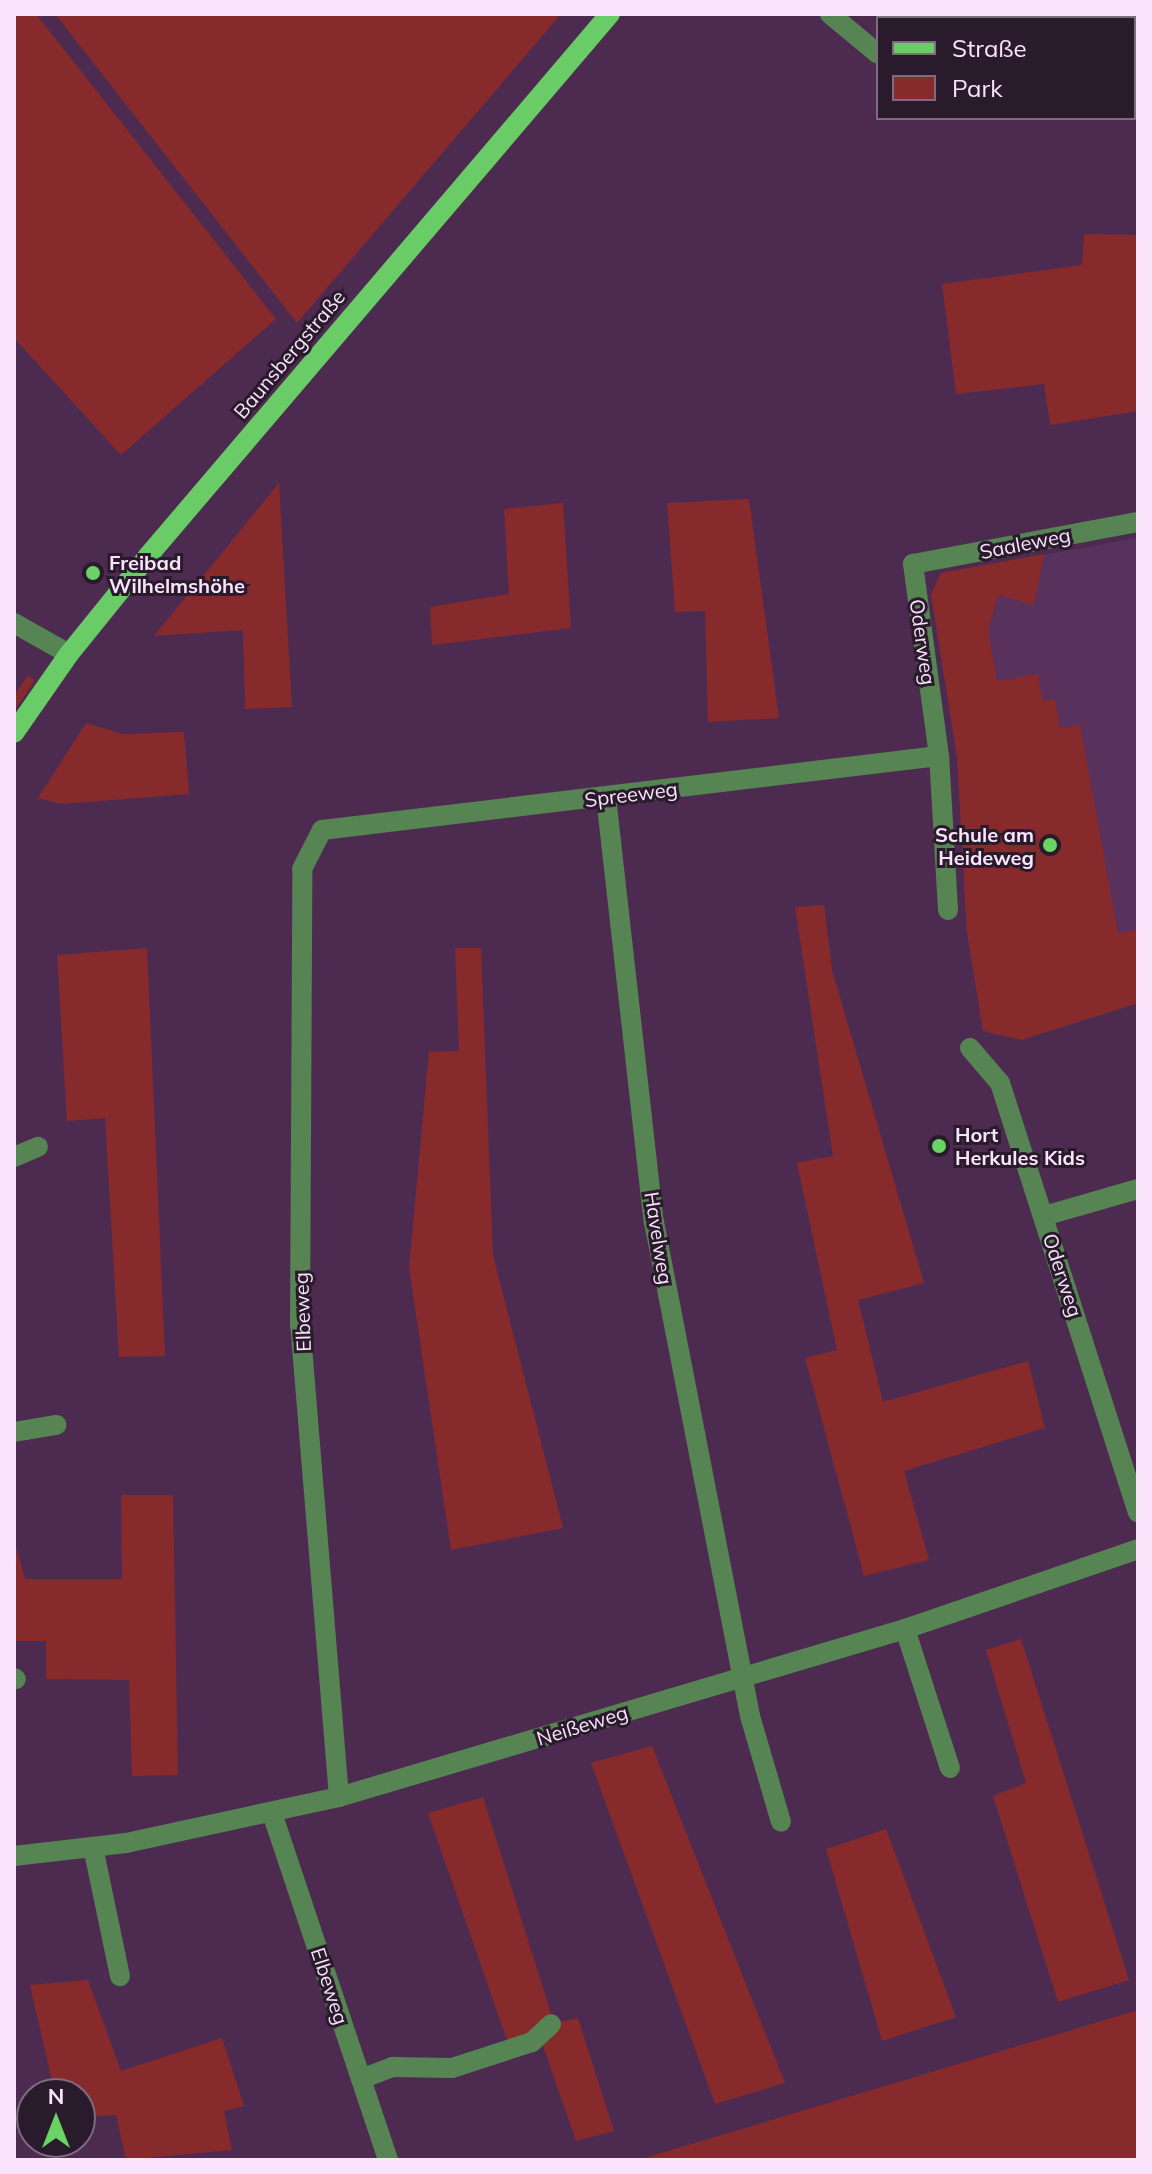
<!DOCTYPE html>
<meta charset="utf-8">
<style>
body{margin:0}
#map{position:relative;width:1152px;height:2174px;overflow:hidden;background:#4d2b51;font-family:Mulish,sans-serif}
div>[style]{position:absolute}
.built>*{inset:0;background:#58315d}
.green>*{inset:0;background:#872a2c}
.minor>*{height:20px;margin:-10px;padding:0 10px;transform-origin:10px;border-radius:10px;background:#568453}
.major>*{height:20px;margin:-10px;padding:0 10px;transform-origin:10px;border-radius:10px;background:#6acc66}
.dots>*{width:22px;height:22px;translate:-50% -50%;box-sizing:border-box;border:4px solid #2a1b2c;border-radius:50%}
span{translate:-50% -50%;white-space:nowrap;text-align:center;line-height:1.15;-webkit-text-stroke:6px #2a1b2c;paint-order:stroke}
.street-label{font-size:20px;color:#fae4fc}
.poi-label{font-size:20px;color:#fae4fc;font-weight:700}
.left{translate:0 -50%;text-align:left}
.right{translate:-100% -50%;text-align:right}
.frame{position:absolute;inset:0;border:16px solid #fae4fc;pointer-events:none}
.legend{position:absolute;left:876px;top:16px;width:260px;height:104px;box-sizing:border-box;background:#2a1b2c;border:2px solid #7d6b7f;margin:0;padding:10px 14px;list-style:none;font-size:24px;color:#fae4fc}
.legend li{display:flex;align-items:center;gap:16px;height:40px}
.legend b{width:40px;border:2px solid #7d6b7f}
.north{position:absolute;left:16px;top:2078px;width:80px;height:80px;box-sizing:border-box;background:#2a1b2c;border:2px solid #7d6b7f;border-radius:50%;rotate:0deg;font-size:22px;font-weight:700;line-height:32px;text-align:center;color:#fae4fc}
.north::after{content:'';display:block;margin:auto;width:28px;height:36px;background:#69d464;clip-path:polygon(50% 0,100% 100%,50% 72%,0 100%)}
</style>
<div id="map">
<div class="built">
<i style="clip-path:polygon(1138px 538px,1138px 1003px,1021px 1040px,983px 1031px,967px 932px,957px 757px,931px 594px,941px 573px)"></i>
</div>
<div class="green">
<i style="clip-path:polygon(14px 14px,36px 14px,276px 319px,121px 455px,14px 338px)"></i>
<i style="clip-path:polygon(55px 14px,561px 14px,297px 323px)"></i>
<i style="clip-path:polygon(1084px 234px,1138px 235px,1138px 411px,1050px 425px,1044px 384px,956px 394px,942px 284px,1082px 265px)"></i>
<i style="clip-path:polygon(279px 483px,292px 707px,245px 709px,243px 630px,154px 636px)"></i>
<i style="clip-path:polygon(749px 499px,779px 718px,708px 722px,705px 611px,675px 612px,667px 503px)"></i>
<i style="clip-path:polygon(563px 503px,571px 628px,432px 645px,430px 607px,509px 594px,504px 509px)"></i>
<i style="clip-path:polygon(1044px 554px,1034px 605px,998px 595px,988px 631px,997px 681px,1038px 674px,1043px 701px,1055px 699px,1060px 728px,1080px 725px,1118px 933px,1138px 930px,1138px 1003px,1021px 1040px,983px 1031px,967px 932px,957px 757px,931px 594px,941px 573px)"></i>
<i style="clip-path:polygon(28px 675px,35px 680px,14px 711px,14px 696px)"></i>
<i style="clip-path:polygon(86px 723px,123px 734px,184px 732px,189px 794px,62px 804px,38px 798px)"></i>
<i style="clip-path:polygon(824px 905px,832px 970px,924px 1283px,858px 1300px,883px 1402px,1028px 1361px,1045px 1428px,904px 1471px,929px 1560px,864px 1576px,805px 1358px,837px 1350px,797px 1163px,833px 1156px,795px 907px)"></i>
<i style="clip-path:polygon(147px 948px,165px 1356px,119px 1357px,105px 1118px,67px 1121px,57px 955px)"></i>
<i style="clip-path:polygon(455px 948px,481px 948px,493px 1255px,563px 1528px,451px 1550px,409px 1268px,429px 1052px,459px 1051px)"></i>
<i style="clip-path:polygon(121px 1495px,173px 1495px,178px 1775px,132px 1776px,129px 1680px,46px 1679px,46px 1641px,14px 1641px,14px 1540px,25px 1579px,122px 1579px)"></i>
<i style="clip-path:polygon(1021px 1639px,1129px 1980px,1058px 2002px,993px 1796px,1026px 1783px,986px 1650px)"></i>
<i style="clip-path:polygon(652px 1746px,785px 2083px,715px 2104px,591px 1763px)"></i>
<i style="clip-path:polygon(483px 1797px,554px 2023px,578px 2018px,614px 2131px,576px 2141px,542px 2043px,507px 2040px,428px 1813px)"></i>
<i style="clip-path:polygon(886px 1829px,956px 2017px,882px 2041px,826px 1849px)"></i>
<i style="clip-path:polygon(88px 1980px,121px 2071px,222px 2038px,244px 2106px,224px 2111px,232px 2150px,126px 2160px,116px 2115px,80px 2117px,80px 2094px,55px 2094px,30px 1985px)"></i>
<i style="clip-path:polygon(1138px 2010px,1138px 2160px,638px 2160px)"></i>
</div>
<div class="minor">
<i style="left:830px;top:14px;width:62px;rotate:39.8deg"></i>
<i style="left:1134px;top:97px;width:4px"></i>
<i style="left:14px;top:623px;width:63px;rotate:29.4deg"></i>
<i style="left:606px;top:797px;width:428px;rotate:83.6deg"></i>
<i style="left:654px;top:1222px;width:503px;rotate:79deg"></i>
<i style="left:750px;top:1716px;width:110px;rotate:73.7deg"></i>
<i style="left:948px;top:910px;width:154px;rotate:-93.3deg"></i>
<i style="left:939px;top:756px;width:194px;rotate:-97.7deg"></i>
<i style="left:913px;top:564px;width:229px;rotate:-10.6deg"></i>
<i style="left:970px;top:1048px;width:46px;rotate:49.4deg"></i>
<i style="left:1000px;top:1083px;width:451px;rotate:72.2deg"></i>
<i style="left:14px;top:1157px;width:26px;rotate:-23deg"></i>
<i style="left:1044px;top:1216px;width:98px;rotate:-16deg"></i>
<i style="left:14px;top:1432px;width:43px;rotate:-9.5deg"></i>
<i style="left:905px;top:1629px;width:146px;rotate:72.1deg"></i>
<i style="left:14px;top:1678px;width:2px;rotate:27deg"></i>
<i style="left:339px;top:1797px;width:474px;rotate:-94.7deg"></i>
<i style="left:300px;top:1325px;width:456px;rotate:-89.7deg"></i>
<i style="left:302px;top:869px;width:44px;rotate:-62.9deg"></i>
<i style="left:322px;top:830px;width:621px;rotate:-6.84deg"></i>
<i style="left:272px;top:1813px;width:366px;rotate:71.5deg"></i>
<i style="left:93px;top:1847px;width:132px;rotate:78.2deg"></i>
<i style="left:14px;top:1856px;width:113px;rotate:-6.6deg"></i>
<i style="left:126px;top:1843px;width:218px;rotate:-12.2deg"></i>
<i style="left:339px;top:1797px;width:590px;rotate:-16.53deg"></i>
<i style="left:905px;top:1629px;width:246px;rotate:-18.9deg"></i>
<i style="left:361px;top:2079px;width:34px;rotate:-21deg"></i>
<i style="left:393px;top:2067px;width:59px;rotate:1deg"></i>
<i style="left:452px;top:2068px;width:84px;rotate:-18deg"></i>
<i style="left:532px;top:2042px;width:26px;rotate:-43deg"></i>
</div>
<div class="major">
<i style="left:14px;top:733px;width:96px;rotate:-55.2deg"></i>
<i style="left:69px;top:654px;width:126px;rotate:-51.1deg"></i>
<i style="left:148px;top:556px;width:712px;rotate:-49.56deg"></i>
</div>
<div class="dots">
<i style="left:93px;top:573px;background:#69d464"></i>
<i style="left:1050px;top:845px;background:#69d464"></i>
<i style="left:939px;top:1146px;background:#69d464"></i>
</div>
<div class="street-label">
<span style="left:289px;top:354px;rotate:-50deg">Baunsbergstraße</span>
<span style="left:1025px;top:543px;rotate:-11deg">Saaleweg</span>
<span style="left:923px;top:642px;rotate:82deg">Oderweg</span>
<span style="left:631px;top:794px;rotate:-7deg">Spreeweg</span>
<span style="left:659px;top:1238px;rotate:81deg">Havelweg</span>
<span style="left:1063px;top:1275px;rotate:72deg">Oderweg</span>
<span style="left:302px;top:1312px;rotate:-92deg">Elbeweg</span>
<span style="left:582px;top:1725px;rotate:-17deg">Neißeweg</span>
<span style="left:330px;top:1986px;rotate:72deg">Elbeweg</span>
</div>
<div class="poi-label">
<span class="left" style="left:109px;top:574px">Freibad<br>Wilhelmshöhe</span>
<span class="right" style="left:1034px;top:846px">Schule am<br>Heideweg</span>
<span class="left" style="left:955px;top:1146px">Hort<br>Herkules Kids</span>
</div>
<div class="frame"></div>
<ul class="legend">
<li><b style="height:10px;background:#6acc66"></b>Straße</li>
<li><b style="height:22px;background:#872a2c"></b>Park</li>
</ul>
<div class="north">N</div>
</div>
